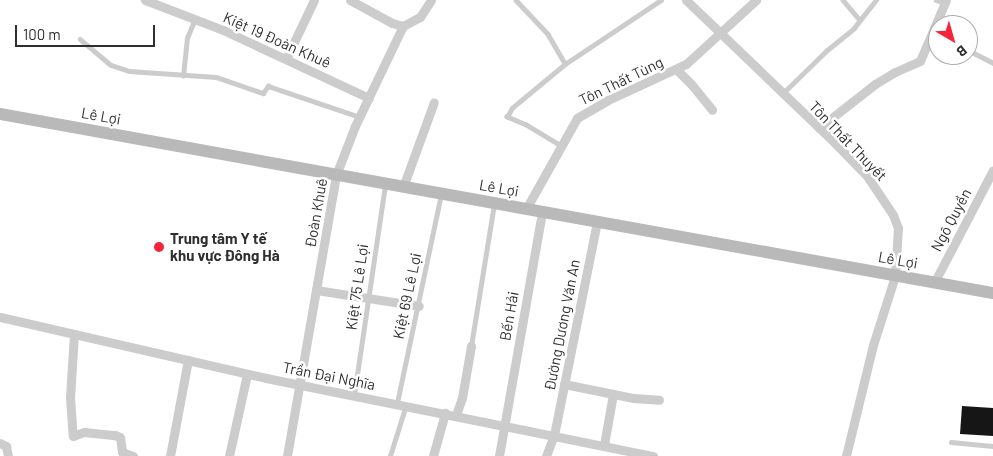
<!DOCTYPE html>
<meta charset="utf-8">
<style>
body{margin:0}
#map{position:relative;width:993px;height:456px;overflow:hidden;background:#fff;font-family:Barlow,sans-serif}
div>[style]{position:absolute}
.building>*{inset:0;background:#161616}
.lane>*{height:4.5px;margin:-2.25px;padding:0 2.25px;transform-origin:2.25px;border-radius:2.25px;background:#ccc}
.street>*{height:9px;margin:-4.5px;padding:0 4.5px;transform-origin:4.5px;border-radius:4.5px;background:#ccc}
.secondary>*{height:12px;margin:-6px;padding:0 6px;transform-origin:6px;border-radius:6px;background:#b9b9b9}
.dots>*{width:14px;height:14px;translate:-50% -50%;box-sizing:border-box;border:2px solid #fff;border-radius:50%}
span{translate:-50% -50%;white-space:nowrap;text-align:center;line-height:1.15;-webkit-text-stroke:5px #fff;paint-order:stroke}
.street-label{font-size:15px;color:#2f2f2f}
.poi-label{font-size:15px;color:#2f2f2f;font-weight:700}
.left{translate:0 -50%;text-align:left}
.north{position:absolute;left:928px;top:15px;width:50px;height:50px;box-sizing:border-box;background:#fff;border:1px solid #acacac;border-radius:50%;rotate:142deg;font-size:14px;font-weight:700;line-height:20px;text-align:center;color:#2f2f2f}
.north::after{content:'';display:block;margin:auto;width:18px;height:22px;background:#f4243b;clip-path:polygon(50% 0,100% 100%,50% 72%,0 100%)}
.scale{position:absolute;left:15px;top:25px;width:140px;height:22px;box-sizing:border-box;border:2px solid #2f2f2f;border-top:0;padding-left:6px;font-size:15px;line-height:18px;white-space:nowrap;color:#2f2f2f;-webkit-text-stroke:4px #fff;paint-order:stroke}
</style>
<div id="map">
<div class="building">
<i style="clip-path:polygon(962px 406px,993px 408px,993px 436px,960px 434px)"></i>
</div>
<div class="lane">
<i style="left:516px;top:0;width:47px;rotate:46.7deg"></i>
<i style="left:548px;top:34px;width:34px;rotate:60deg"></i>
<i style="left:843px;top:0;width:26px;rotate:50deg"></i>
<i style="left:936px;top:0;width:9px;rotate:18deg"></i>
<i style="left:80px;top:39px;width:40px;rotate:40deg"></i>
<i style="left:111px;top:65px;width:19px;rotate:18deg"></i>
<i style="left:129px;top:71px;width:87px;rotate:3.9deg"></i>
<i style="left:216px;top:77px;width:50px;rotate:18.8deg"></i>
<i style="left:263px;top:93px;width:9px;rotate:-54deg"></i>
<i style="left:268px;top:86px;width:97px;rotate:18.6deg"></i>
<i style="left:968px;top:50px;width:28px;rotate:27deg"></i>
<i style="left:183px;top:76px;width:38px;rotate:-84deg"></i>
<i style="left:187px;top:38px;width:21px;rotate:-67deg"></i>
<i style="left:783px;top:93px;width:60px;rotate:-44.3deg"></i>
<i style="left:826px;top:51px;width:36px;rotate:-39deg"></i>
<i style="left:854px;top:28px;width:36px;rotate:-52deg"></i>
<i style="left:561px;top:146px;width:41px;rotate:-149deg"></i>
<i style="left:526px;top:125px;width:21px;rotate:-157deg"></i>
<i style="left:507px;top:117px;width:10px;rotate:-61deg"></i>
<i style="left:512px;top:108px;width:69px;rotate:-39.7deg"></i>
<i style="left:565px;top:64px;width:115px;rotate:-33.7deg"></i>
<i style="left:471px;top:346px;width:144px;rotate:-80.8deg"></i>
<i style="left:354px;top:395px;width:213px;rotate:-81.6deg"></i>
<i style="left:397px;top:403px;width:213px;rotate:-78.1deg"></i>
<i style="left:951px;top:442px;width:42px;rotate:5.4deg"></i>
<i style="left:390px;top:456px;width:53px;rotate:-72.6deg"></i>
</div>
<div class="street">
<i style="left:145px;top:0;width:84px;rotate:21deg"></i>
<i style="left:223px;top:30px;width:161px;rotate:25deg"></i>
<i style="left:350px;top:0;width:48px;rotate:28.7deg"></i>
<i style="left:392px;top:23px;width:11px;rotate:15deg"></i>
<i style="left:686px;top:0;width:204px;rotate:43.8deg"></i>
<i style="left:833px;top:141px;width:49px;rotate:45.8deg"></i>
<i style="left:867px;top:176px;width:47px;rotate:56.3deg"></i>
<i style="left:893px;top:215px;width:14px;rotate:69deg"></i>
<i style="left:898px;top:228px;width:48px;rotate:93.6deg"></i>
<i style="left:895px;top:276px;width:72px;rotate:107.7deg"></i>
<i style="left:873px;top:345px;width:114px;rotate:103.7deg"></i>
<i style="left:286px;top:59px;width:65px;rotate:-64.6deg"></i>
<i style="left:676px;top:69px;width:23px;rotate:45deg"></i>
<i style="left:692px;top:85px;width:32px;rotate:51deg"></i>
<i style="left:819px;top:128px;width:71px;rotate:-38.2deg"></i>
<i style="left:875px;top:84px;width:23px;rotate:-31deg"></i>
<i style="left:895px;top:72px;width:27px;rotate:-24deg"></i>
<i style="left:920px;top:61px;width:66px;rotate:-66.9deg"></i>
<i style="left:403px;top:187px;width:90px;rotate:-70deg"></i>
<i style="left:526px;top:209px;width:104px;rotate:-60.7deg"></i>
<i style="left:577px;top:118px;width:36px;rotate:-30deg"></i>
<i style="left:608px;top:100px;width:86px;rotate:-24.8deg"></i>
<i style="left:686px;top:64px;width:95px;rotate:-42.4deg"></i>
<i style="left:934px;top:283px;width:127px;rotate:-62.4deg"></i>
<i style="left:316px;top:290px;width:104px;rotate:8.8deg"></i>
<i style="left:0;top:317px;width:273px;rotate:12.9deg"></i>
<i style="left:266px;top:378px;width:395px;rotate:11.4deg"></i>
<i style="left:74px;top:334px;width:63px;rotate:93.6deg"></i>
<i style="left:70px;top:397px;width:39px;rotate:86deg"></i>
<i style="left:73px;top:436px;width:12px;rotate:-20deg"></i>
<i style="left:84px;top:432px;width:31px;rotate:6deg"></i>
<i style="left:115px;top:435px;width:5px;rotate:22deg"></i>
<i style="left:120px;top:437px;width:15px;rotate:82deg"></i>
<i style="left:122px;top:452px;width:12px;rotate:20deg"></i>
<i style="left:564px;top:384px;width:70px;rotate:11.5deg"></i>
<i style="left:633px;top:398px;width:26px;rotate:4deg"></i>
<i style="left:456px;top:415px;width:18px;rotate:-71deg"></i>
<i style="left:462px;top:398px;width:53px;rotate:-80.2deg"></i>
<i style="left:0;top:443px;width:7px;rotate:27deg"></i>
<i style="left:6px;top:446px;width:10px;rotate:79deg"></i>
<i style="left:604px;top:445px;width:52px;rotate:-80deg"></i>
<i style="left:170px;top:456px;width:98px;rotate:-79.4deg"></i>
<i style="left:229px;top:456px;width:84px;rotate:-77.6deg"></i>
<i style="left:287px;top:456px;width:285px;rotate:-80.1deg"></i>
<i style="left:336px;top:175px;width:53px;rotate:-68.8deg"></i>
<i style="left:355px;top:126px;width:111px;rotate:-64.4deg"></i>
<i style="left:403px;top:26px;width:19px;rotate:-28deg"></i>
<i style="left:420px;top:17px;width:20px;rotate:-57deg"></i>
<i style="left:433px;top:456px;width:45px;rotate:-74.4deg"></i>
<i style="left:499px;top:456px;width:248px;rotate:-80deg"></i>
<i style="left:546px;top:456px;width:22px;rotate:-69deg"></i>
<i style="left:554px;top:435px;width:218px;rotate:-78.6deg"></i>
</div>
<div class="secondary">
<i style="left:0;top:114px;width:1009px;rotate:10.22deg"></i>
</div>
<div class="dots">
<i style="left:159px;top:247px;background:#f4243b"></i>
</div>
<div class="street-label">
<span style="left:277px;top:40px;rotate:24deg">Kiệt 19 Đoàn Khuê</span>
<span style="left:621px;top:81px;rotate:-26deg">Tôn Thất Tùng</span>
<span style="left:101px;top:116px;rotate:10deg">Lê Lợi</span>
<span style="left:848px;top:141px;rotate:46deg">Tôn Thất Thuyết</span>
<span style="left:499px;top:188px;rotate:10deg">Lê Lợi</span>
<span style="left:316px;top:213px;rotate:-80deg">Đoàn Khuê</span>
<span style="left:951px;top:220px;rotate:-62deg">Ngô Quyền</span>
<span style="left:898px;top:260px;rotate:10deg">Lê Lợi</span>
<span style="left:357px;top:287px;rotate:-82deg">Kiệt 75 Lê Lợi</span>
<span style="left:407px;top:296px;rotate:-78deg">Kiệt 69 Lê Lợi</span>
<span style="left:509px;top:316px;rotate:-80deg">Bến Hải</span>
<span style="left:562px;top:325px;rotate:-79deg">Đường Dương Văn An</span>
<span style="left:329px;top:376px;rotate:11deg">Trần Đại Nghĩa</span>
</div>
<div class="poi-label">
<span class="left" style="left:170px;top:247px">Trung tâm Y tế<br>khu vực Đông Hà</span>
</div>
<div class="north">B</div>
<div class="scale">100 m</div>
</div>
